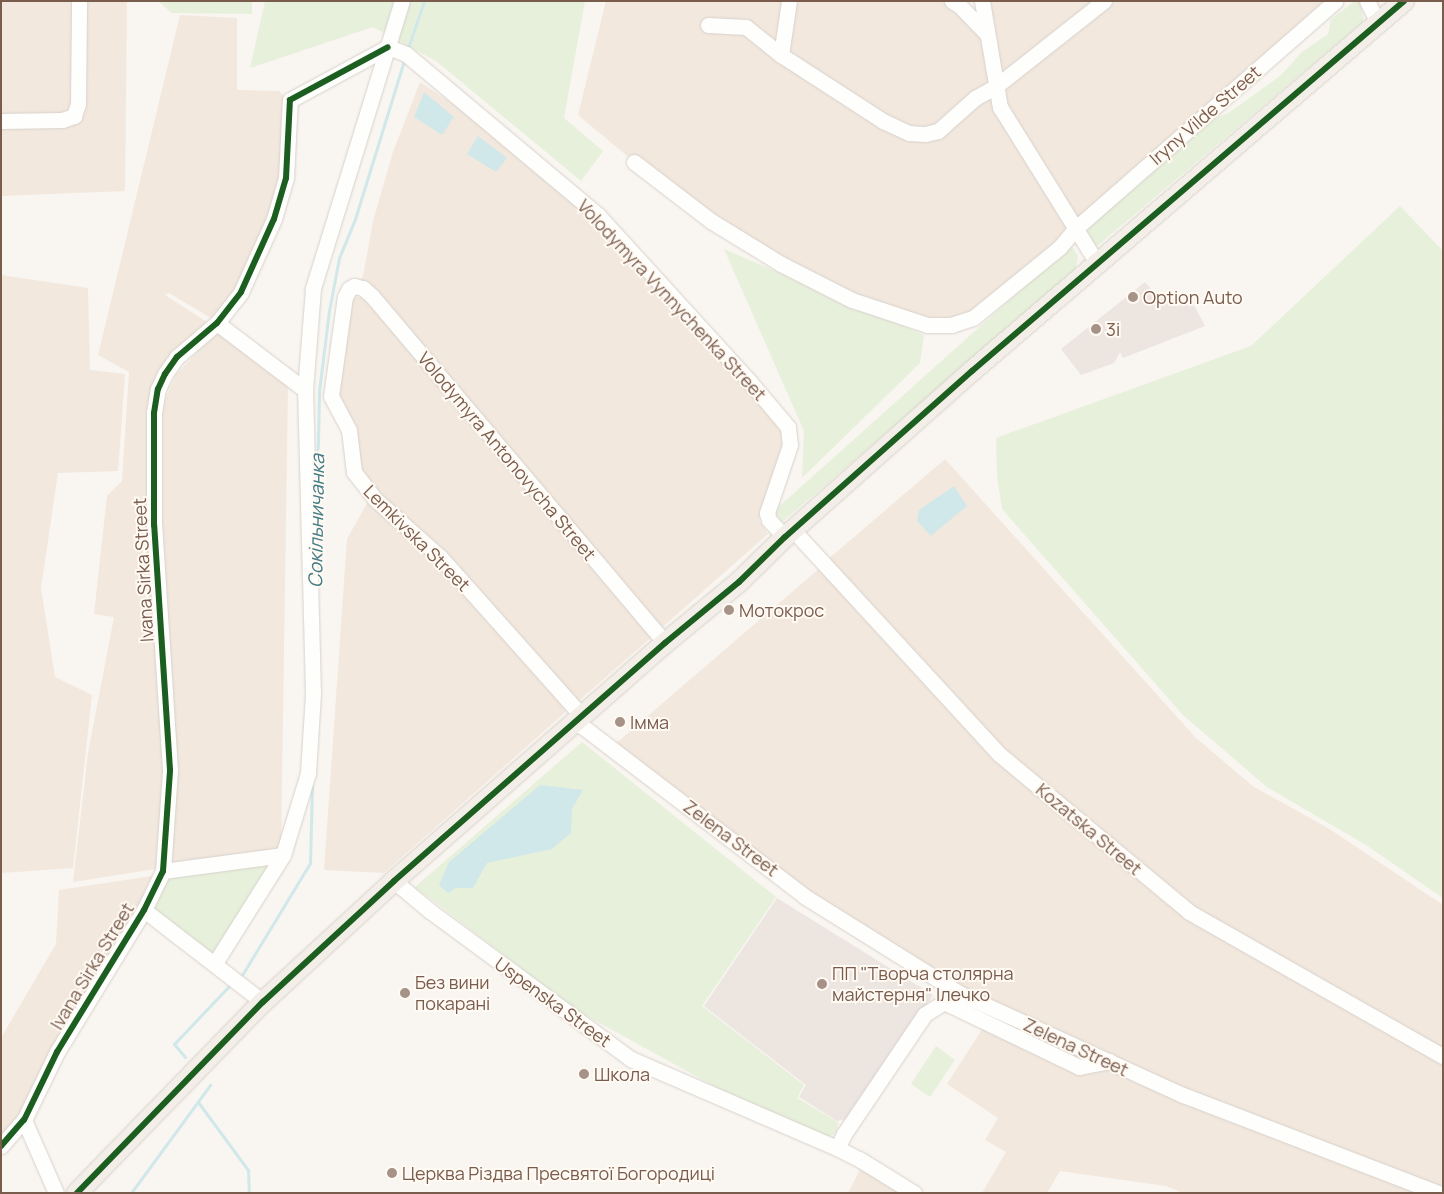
<!DOCTYPE html>
<meta charset="utf-8">
<style>
body{margin:0}
#map{position:relative;width:1444px;height:1194px;overflow:hidden;background:#f9f5f0;font-family:Manrope,sans-serif}
div>[style]{position:absolute}
.residential>*{inset:0;background:#f2e8de}
.industrial>*{inset:0;background:#ede5e0}
.green>*{inset:0;background:#e7f0db}
.water>*{inset:0;background:#d0e8ea}
.stream>*{height:3px;margin:-1.5px;padding:0 1.5px;transform-origin:1.5px;border-radius:1.5px;background:#d0e8ea}
.roads{filter:drop-shadow(0 0 1px #d7d1cb) drop-shadow(0 0 1px #d7d1cb)}
.minor>*{height:15px;margin:-7.5px;padding:0 7.5px;transform-origin:7.5px;border-radius:7.5px;background:#fefefd}
.major>*{height:20px;margin:-10px;padding:0 10px;transform-origin:10px;border-radius:10px;background:#f3eee8}
.cycleway>*{height:6px;margin:-3px;padding:0 3px;transform-origin:3px;border-radius:3px;background:#1b5e20}
.dots>*{width:14px;height:14px;translate:-50% -50%;box-sizing:border-box;border:2px solid #fffaf3;border-radius:50%}
span{translate:-50% -50%;white-space:nowrap;text-align:center;line-height:1.15;-webkit-text-stroke:4px #fffaf3;paint-order:stroke}
.street-label{font-size:18px;color:#7a5c4d}
.poi-label{font-size:18px;color:#7a5c4d}
.left{translate:0 -50%;text-align:left}
.water-label{font-size:19px;color:#437c86;font-style:italic}
.frame{position:absolute;inset:0;border:2px solid #7a5c4d;pointer-events:none}
</style>
<div id="map">
<div class="residential">
<i style="clip-path:polygon(1px 1px,127px 1px,125px 191px,1px 196px)"></i>
<i style="clip-path:polygon(606px 1px,786px 1px,779px 49px,746px 32px,780px 58px,925px 136px,993px 92px,1071px 228px,972px 314px,950px 321px,924px 320px,855px 297px,780px 260px,632px 160px,578px 115px)"></i>
<i style="clip-path:polygon(798px 1px,944px 1px,960px 10px,984px 35px,992px 85px,935px 127px,905px 128px,785px 54px,795px 2px)"></i>
<i style="clip-path:polygon(985px 1px,1099px 1px,998px 81px)"></i>
<i style="clip-path:polygon(1110px 1px,1324px 1px,1075px 224px,1006px 110px,999px 88px)"></i>
<i style="clip-path:polygon(180px 15px,237px 18px,237px 90px,279px 91px,287px 100px,281px 169px,272px 211px,239px 290px,216px 321px,169px 293px,165px 295px,210px 324px,156px 393px,167px 770px,160px 857px,155px 869px,73px 882px,88px 753px,114px 617px,94px 614px,107px 496px,122px 481px,129px 372px,98px 355px)"></i>
<i style="clip-path:polygon(420px 82px,496px 133px,596px 217px,783px 426px,785px 443px,759px 521px,768px 534px,658px 631px,358px 284px,363px 276px,373px 221px,393px 152px)"></i>
<i style="clip-path:polygon(1px 275px,88px 288px,90px 370px,125px 374px,118px 471px,58px 473px,41px 588px,55px 677px,92px 695px,73px 868px,1px 873px)"></i>
<i style="clip-path:polygon(348px 297px,363px 297px,654px 635px,575px 704px,360px 473px,335px 393px)"></i>
<i style="clip-path:polygon(218px 330px,288px 384px,281px 848px,168px 867px,157px 517px,159px 413px,176px 375px)"></i>
<i style="clip-path:polygon(945px 459px,1196px 738px,1254px 787px,1328px 828px,1443px 905px,1443px 1052px,1200px 915px,1004px 754px,825px 562px)"></i>
<i style="clip-path:polygon(370px 498px,432px 554px,570px 708px,384px 873px,324px 870px,347px 539px)"></i>
<i style="clip-path:polygon(821px 567px,988px 746px,1185px 913px,1443px 1060px,1443px 1191px,1188px 1094px,975px 997px,808px 892px,614px 745px)"></i>
<i style="clip-path:polygon(152px 876px,128px 929px,22px 1118px,1px 1141px,1px 1038px,56px 944px,59px 890px)"></i>
<i style="clip-path:polygon(993px 1012px,1430px 1193px,1183px 1193px,1166px 1186px,1060px 1171px,1047px 1193px,982px 1193px,1006px 1152px,985px 1140px,998px 1118px,947px 1084px)"></i>
<i style="clip-path:polygon(861px 1168px,901px 1193px,848px 1193px)"></i>
</div>
<div class="industrial">
<i style="clip-path:polygon(1145px 282px,1157px 296px,1193px 303px,1205px 326px,1123px 358px,1120px 352px,1114px 363px,1081px 375px,1061px 349px)"></i>
<i style="clip-path:polygon(777px 898px,933px 995px,855px 1117px,837px 1121px,799px 1097px,806px 1085px,704px 1006px)"></i>
</div>
<div class="green">
<i style="clip-path:polygon(158px 1px,252px 1px,252px 14px,172px 13px)"></i>
<i style="clip-path:polygon(265px 1px,585px 1px,564px 118px,603px 151px,581px 181px,436px 61px,373px 27px,250px 68px)"></i>
<i style="clip-path:polygon(1355px 1px,1360px 1px,1364px 21px,1096px 247px,1088px 240px,1087px 226px,1209px 121px,1230px 112px,1280px 76px,1302px 52px,1328px 34px,1331px 19px)"></i>
<i style="clip-path:polygon(1400px 206px,1443px 251px,1443px 419px,1441px 421px,1443px 423px,1443px 898px,1366px 845px,1267px 787px,1183px 715px,1002px 509px,997px 476px,996px 438px,1251px 346px)"></i>
<i style="clip-path:polygon(1071px 245px,1078px 256px,1075px 272px,782px 522px,774px 511px)"></i>
<i style="clip-path:polygon(724px 249px,924px 335px,920px 363px,802px 478px,804px 431px)"></i>
<i style="clip-path:polygon(582px 742px,776px 897px,702px 1006px,804px 1085px,797px 1098px,838px 1122px,837px 1131px,833px 1135px,827px 1137px,725px 1092px,576px 1010px,415px 887px)"></i>
<i style="clip-path:polygon(273px 858px,215px 956px,155px 913px,152px 902px,163px 877px)"></i>
<i style="clip-path:polygon(936px 1046px,955px 1060px,930px 1097px,911px 1084px)"></i>
</div>
<div class="water">
<i style="clip-path:polygon(424px 92px,454px 117px,442px 135px,414px 117px)"></i>
<i style="clip-path:polygon(478px 136px,507px 158px,496px 172px,467px 154px)"></i>
<i style="clip-path:polygon(954px 486px,967px 506px,931px 536px,917px 521px,919px 510px)"></i>
<i style="clip-path:polygon(540px 785px,583px 790px,572px 809px,571px 833px,552px 849px,487px 863px,473px 888px,456px 888px,448px 893px,439px 885px,449px 862px)"></i>
</div>
<div class="stream">
<i style="left:408px;top:48px;width:50px;rotate:-71.2deg"></i>
<i style="left:316px;top:536px;width:145px;rotate:-88.8deg"></i>
<i style="left:319px;top:391px;width:81px;rotate:-82.9deg"></i>
<i style="left:329px;top:311px;width:54px;rotate:-79.3deg"></i>
<i style="left:339px;top:258px;width:42px;rotate:-67.7deg"></i>
<i style="left:355px;top:219px;width:165px;rotate:-72.8deg"></i>
<i style="left:242px;top:975px;width:131px;rotate:-58.7deg"></i>
<i style="left:310px;top:863px;width:78px;rotate:-88.5deg"></i>
<i style="left:185px;top:1057px;width:17px;rotate:-130deg"></i>
<i style="left:174px;top:1044px;width:80px;rotate:-46.5deg"></i>
<i style="left:198px;top:1102px;width:84px;rotate:53.7deg"></i>
<i style="left:248px;top:1170px;width:23px;rotate:88deg"></i>
<i style="left:131px;top:1193px;width:134px;rotate:-53.8deg"></i>
</div>
<div class="roads">
<div class="minor">
<i style="left:952px;top:1px;width:8px;rotate:30deg"></i>
<i style="left:959px;top:5px;width:40px;rotate:46deg"></i>
<i style="left:982px;top:1px;width:108px;rotate:80.4deg"></i>
<i style="left:1000px;top:107px;width:178px;rotate:58.1deg"></i>
<i style="left:1094px;top:258px;width:7px;rotate:82deg"></i>
<i style="left:1367px;top:1px;width:25px;rotate:63deg"></i>
<i style="left:708px;top:25px;width:38px;rotate:3deg"></i>
<i style="left:746px;top:27px;width:45px;rotate:38.7deg"></i>
<i style="left:781px;top:55px;width:121px;rotate:32.9deg"></i>
<i style="left:883px;top:121px;width:29px;rotate:25deg"></i>
<i style="left:909px;top:133px;width:16px;rotate:4deg"></i>
<i style="left:925px;top:134px;width:13px;rotate:-13deg"></i>
<i style="left:938px;top:131px;width:50px;rotate:-41.7deg"></i>
<i style="left:975px;top:98px;width:23px;rotate:-29deg"></i>
<i style="left:995px;top:87px;width:139px;rotate:-38.3deg"></i>
<i style="left:388px;top:47px;width:19px;rotate:21deg"></i>
<i style="left:406px;top:54px;width:251px;rotate:40deg"></i>
<i style="left:598px;top:215px;width:226px;rotate:47.7deg"></i>
<i style="left:750px;top:382px;width:59px;rotate:49.8deg"></i>
<i style="left:788px;top:427px;width:18px;rotate:84deg"></i>
<i style="left:790px;top:445px;width:72px;rotate:108.7deg"></i>
<i style="left:767px;top:513px;width:7px;rotate:74deg"></i>
<i style="left:769px;top:520px;width:23px;rotate:47deg"></i>
<i style="left:781px;top:55px;width:55px;rotate:-81.6deg"></i>
<i style="left:1px;top:121px;width:61px;rotate:-0.9deg"></i>
<i style="left:62px;top:120px;width:13px;rotate:-18deg"></i>
<i style="left:74px;top:116px;width:13px;rotate:-72deg"></i>
<i style="left:78px;top:104px;width:103px;rotate:-89.4deg"></i>
<i style="left:634px;top:162px;width:97px;rotate:37.5deg"></i>
<i style="left:711px;top:221px;width:82px;rotate:31.6deg"></i>
<i style="left:781px;top:264px;width:80px;rotate:26.9deg"></i>
<i style="left:852px;top:300px;width:79px;rotate:18.4deg"></i>
<i style="left:927px;top:325px;width:24px"></i>
<i style="left:951px;top:325px;width:23px;rotate:-18deg"></i>
<i style="left:973px;top:318px;width:112px;rotate:-39.2deg"></i>
<i style="left:1060px;top:247px;width:23px;rotate:-50deg"></i>
<i style="left:1075px;top:229px;width:346px;rotate:-41.2deg"></i>
<i style="left:217px;top:323px;width:111px;rotate:37.3deg"></i>
<i style="left:793px;top:530px;width:304px;rotate:47.4deg"></i>
<i style="left:999px;top:754px;width:247px;rotate:39.7deg"></i>
<i style="left:1189px;top:912px;width:292px;rotate:29.6deg"></i>
<i style="left:581px;top:715px;width:212px;rotate:-131.7deg"></i>
<i style="left:440px;top:557px;width:87px;rotate:-138.3deg"></i>
<i style="left:375px;top:499px;width:34px;rotate:-128deg"></i>
<i style="left:354px;top:472px;width:42px;rotate:-96.8deg"></i>
<i style="left:349px;top:430px;width:38px;rotate:-118deg"></i>
<i style="left:331px;top:396px;width:100px;rotate:-82deg"></i>
<i style="left:345px;top:297px;width:9px;rotate:-63deg"></i>
<i style="left:349px;top:289px;width:6px;rotate:-31deg"></i>
<i style="left:354px;top:286px;width:9px;rotate:13deg"></i>
<i style="left:363px;top:288px;width:12px;rotate:42deg"></i>
<i style="left:372px;top:296px;width:454px;rotate:49.8deg"></i>
<i style="left:574px;top:723px;width:9px;rotate:21deg"></i>
<i style="left:582px;top:726px;width:280px;rotate:37.4deg"></i>
<i style="left:804px;top:896px;width:185px;rotate:32deg"></i>
<i style="left:961px;top:994px;width:244px;rotate:24.5deg"></i>
<i style="left:1183px;top:1095px;width:273px;rotate:21deg"></i>
<i style="left:163px;top:871px;width:121px;rotate:-7.6deg"></i>
<i style="left:394px;top:881px;width:47px;rotate:39.8deg"></i>
<i style="left:430px;top:911px;width:250px;rotate:36.4deg"></i>
<i style="left:631px;top:1059px;width:224px;rotate:23.4deg"></i>
<i style="left:837px;top:1148px;width:25px;rotate:27deg"></i>
<i style="left:859px;top:1159px;width:65px;rotate:31.7deg"></i>
<i style="left:144px;top:910px;width:150px;rotate:37.7deg"></i>
<i style="left:215px;top:963px;width:128px;rotate:-57.8deg"></i>
<i style="left:283px;top:855px;width:86px;rotate:-73deg"></i>
<i style="left:308px;top:773px;width:80px;rotate:-86.4deg"></i>
<i style="left:313px;top:693px;width:303px;rotate:-91.5deg"></i>
<i style="left:305px;top:390px;width:102px;rotate:-85.5deg"></i>
<i style="left:313px;top:288px;width:300px;rotate:-72.8deg"></i>
<i style="left:24px;top:1120px;width:80px;rotate:66.3deg"></i>
<i style="left:1px;top:1146px;width:35px;rotate:-49deg"></i>
<i style="left:24px;top:1120px;width:76px;rotate:-64.1deg"></i>
<i style="left:57px;top:1052px;width:167px;rotate:-58.5deg"></i>
<i style="left:144px;top:910px;width:43px;rotate:-64deg"></i>
<i style="left:163px;top:871px;width:101px;rotate:-86deg"></i>
<i style="left:170px;top:770px;width:246px;rotate:-93.7deg"></i>
<i style="left:154px;top:525px;width:112px;rotate:-90deg"></i>
<i style="left:154px;top:413px;width:24px;rotate:-81deg"></i>
<i style="left:158px;top:389px;width:17px;rotate:-65deg"></i>
<i style="left:165px;top:374px;width:21px;rotate:-55deg"></i>
<i style="left:177px;top:357px;width:52px;rotate:-40.4deg"></i>
<i style="left:217px;top:323px;width:39px;rotate:-52deg"></i>
<i style="left:241px;top:292px;width:80px;rotate:-65.7deg"></i>
<i style="left:274px;top:219px;width:43px;rotate:-73.7deg"></i>
<i style="left:286px;top:178px;width:78px;rotate:-87.1deg"></i>
<i style="left:290px;top:100px;width:111px;rotate:-28.4deg"></i>
<i style="left:837px;top:1148px;width:16px;rotate:-63deg"></i>
<i style="left:844px;top:1134px;width:145px;rotate:-56deg"></i>
<i style="left:925px;top:1014px;width:22px;rotate:-32deg"></i>
<i style="left:944px;top:1002px;width:150px;rotate:25.7deg"></i>
<i style="left:1079px;top:1067px;width:31px;rotate:-11deg"></i>
</div>
<div class="major">
<i style="left:77px;top:1193px;width:267px;rotate:-45.8deg"></i>
<i style="left:263px;top:1002px;width:178px;rotate:-42.7deg"></i>
<i style="left:394px;top:881px;width:361px;rotate:-41.3deg"></i>
<i style="left:665px;top:643px;width:96px;rotate:-39.5deg"></i>
<i style="left:739px;top:582px;width:64px;rotate:-44.4deg"></i>
<i style="left:785px;top:537px;width:250px;rotate:-41.6deg"></i>
<i style="left:972px;top:371px;width:569px;rotate:-40.58deg"></i>
</div>
</div>
<div class="cycleway">
<i style="left:1px;top:1146px;width:35px;rotate:-49deg"></i>
<i style="left:24px;top:1120px;width:76px;rotate:-64.1deg"></i>
<i style="left:57px;top:1052px;width:167px;rotate:-58.5deg"></i>
<i style="left:144px;top:910px;width:43px;rotate:-64deg"></i>
<i style="left:163px;top:871px;width:101px;rotate:-86deg"></i>
<i style="left:170px;top:770px;width:246px;rotate:-93.7deg"></i>
<i style="left:154px;top:525px;width:112px;rotate:-90deg"></i>
<i style="left:154px;top:413px;width:24px;rotate:-81deg"></i>
<i style="left:158px;top:389px;width:17px;rotate:-65deg"></i>
<i style="left:165px;top:374px;width:21px;rotate:-55deg"></i>
<i style="left:177px;top:357px;width:52px;rotate:-40.4deg"></i>
<i style="left:217px;top:323px;width:39px;rotate:-52deg"></i>
<i style="left:241px;top:292px;width:80px;rotate:-65.7deg"></i>
<i style="left:274px;top:219px;width:43px;rotate:-73.7deg"></i>
<i style="left:286px;top:178px;width:78px;rotate:-87.1deg"></i>
<i style="left:290px;top:100px;width:111px;rotate:-28.4deg"></i>
<i style="left:77px;top:1193px;width:267px;rotate:-45.8deg"></i>
<i style="left:263px;top:1002px;width:178px;rotate:-42.7deg"></i>
<i style="left:394px;top:881px;width:361px;rotate:-41.3deg"></i>
<i style="left:665px;top:643px;width:96px;rotate:-39.5deg"></i>
<i style="left:739px;top:582px;width:64px;rotate:-44.4deg"></i>
<i style="left:785px;top:537px;width:250px;rotate:-41.6deg"></i>
<i style="left:972px;top:371px;width:569px;rotate:-40.58deg"></i>
</div>
<div class="dots">
<i style="left:1133px;top:297px;background:#a69286"></i>
<i style="left:1096px;top:329px;background:#a69286"></i>
<i style="left:729px;top:610px;background:#a69286"></i>
<i style="left:620px;top:722px;background:#a69286"></i>
<i style="left:822px;top:984px;background:#a69286"></i>
<i style="left:405px;top:993px;background:#a69286"></i>
<i style="left:584px;top:1074px;background:#a69286"></i>
<i style="left:392px;top:1173px;background:#a69286"></i>
</div>
<div class="street-label">
<span style="left:1205px;top:115px;rotate:-41deg">Iryny Vilde Street</span>
<span style="left:672px;top:300px;rotate:47deg">Volodymyra Vynnychenka Street</span>
<span style="left:507px;top:456px;rotate:50deg">Volodymyra Antonovycha Street</span>
<span style="left:417px;top:538px;rotate:45deg">Lemkivska Street</span>
<span style="left:143px;top:570px;rotate:-93deg">Ivana Sirka Street</span>
<span style="left:1089px;top:829px;rotate:40deg">Kozatska Street</span>
<span style="left:731px;top:838px;rotate:37deg">Zelena Street</span>
<span style="left:92px;top:966px;rotate:-59deg">Ivana Sirka Street</span>
<span style="left:553px;top:1002px;rotate:36deg">Uspenska Street</span>
<span style="left:1076px;top:1047px;rotate:25deg">Zelena Street</span>
</div>
<div class="poi-label">
<span class="left" style="left:1143px;top:297px">Option Auto</span>
<span class="left" style="left:1106px;top:329px">3і</span>
<span class="left" style="left:739px;top:610px">Мотокрос</span>
<span class="left" style="left:630px;top:722px">Імма</span>
<span class="left" style="left:832px;top:984px">ПП "Творча столярна<br>майстерня" Ілечко</span>
<span class="left" style="left:415px;top:993px">Без вини<br>покарані</span>
<span class="left" style="left:594px;top:1074px">Школа</span>
<span class="left" style="left:402px;top:1173px">Церква Різдва Пресвятої Богородиці</span>
</div>
<div class="water-label">
<span style="left:317px;top:521px;rotate:-89deg">Сокільничанка</span>
</div>
<div class="frame"></div>
</div>
